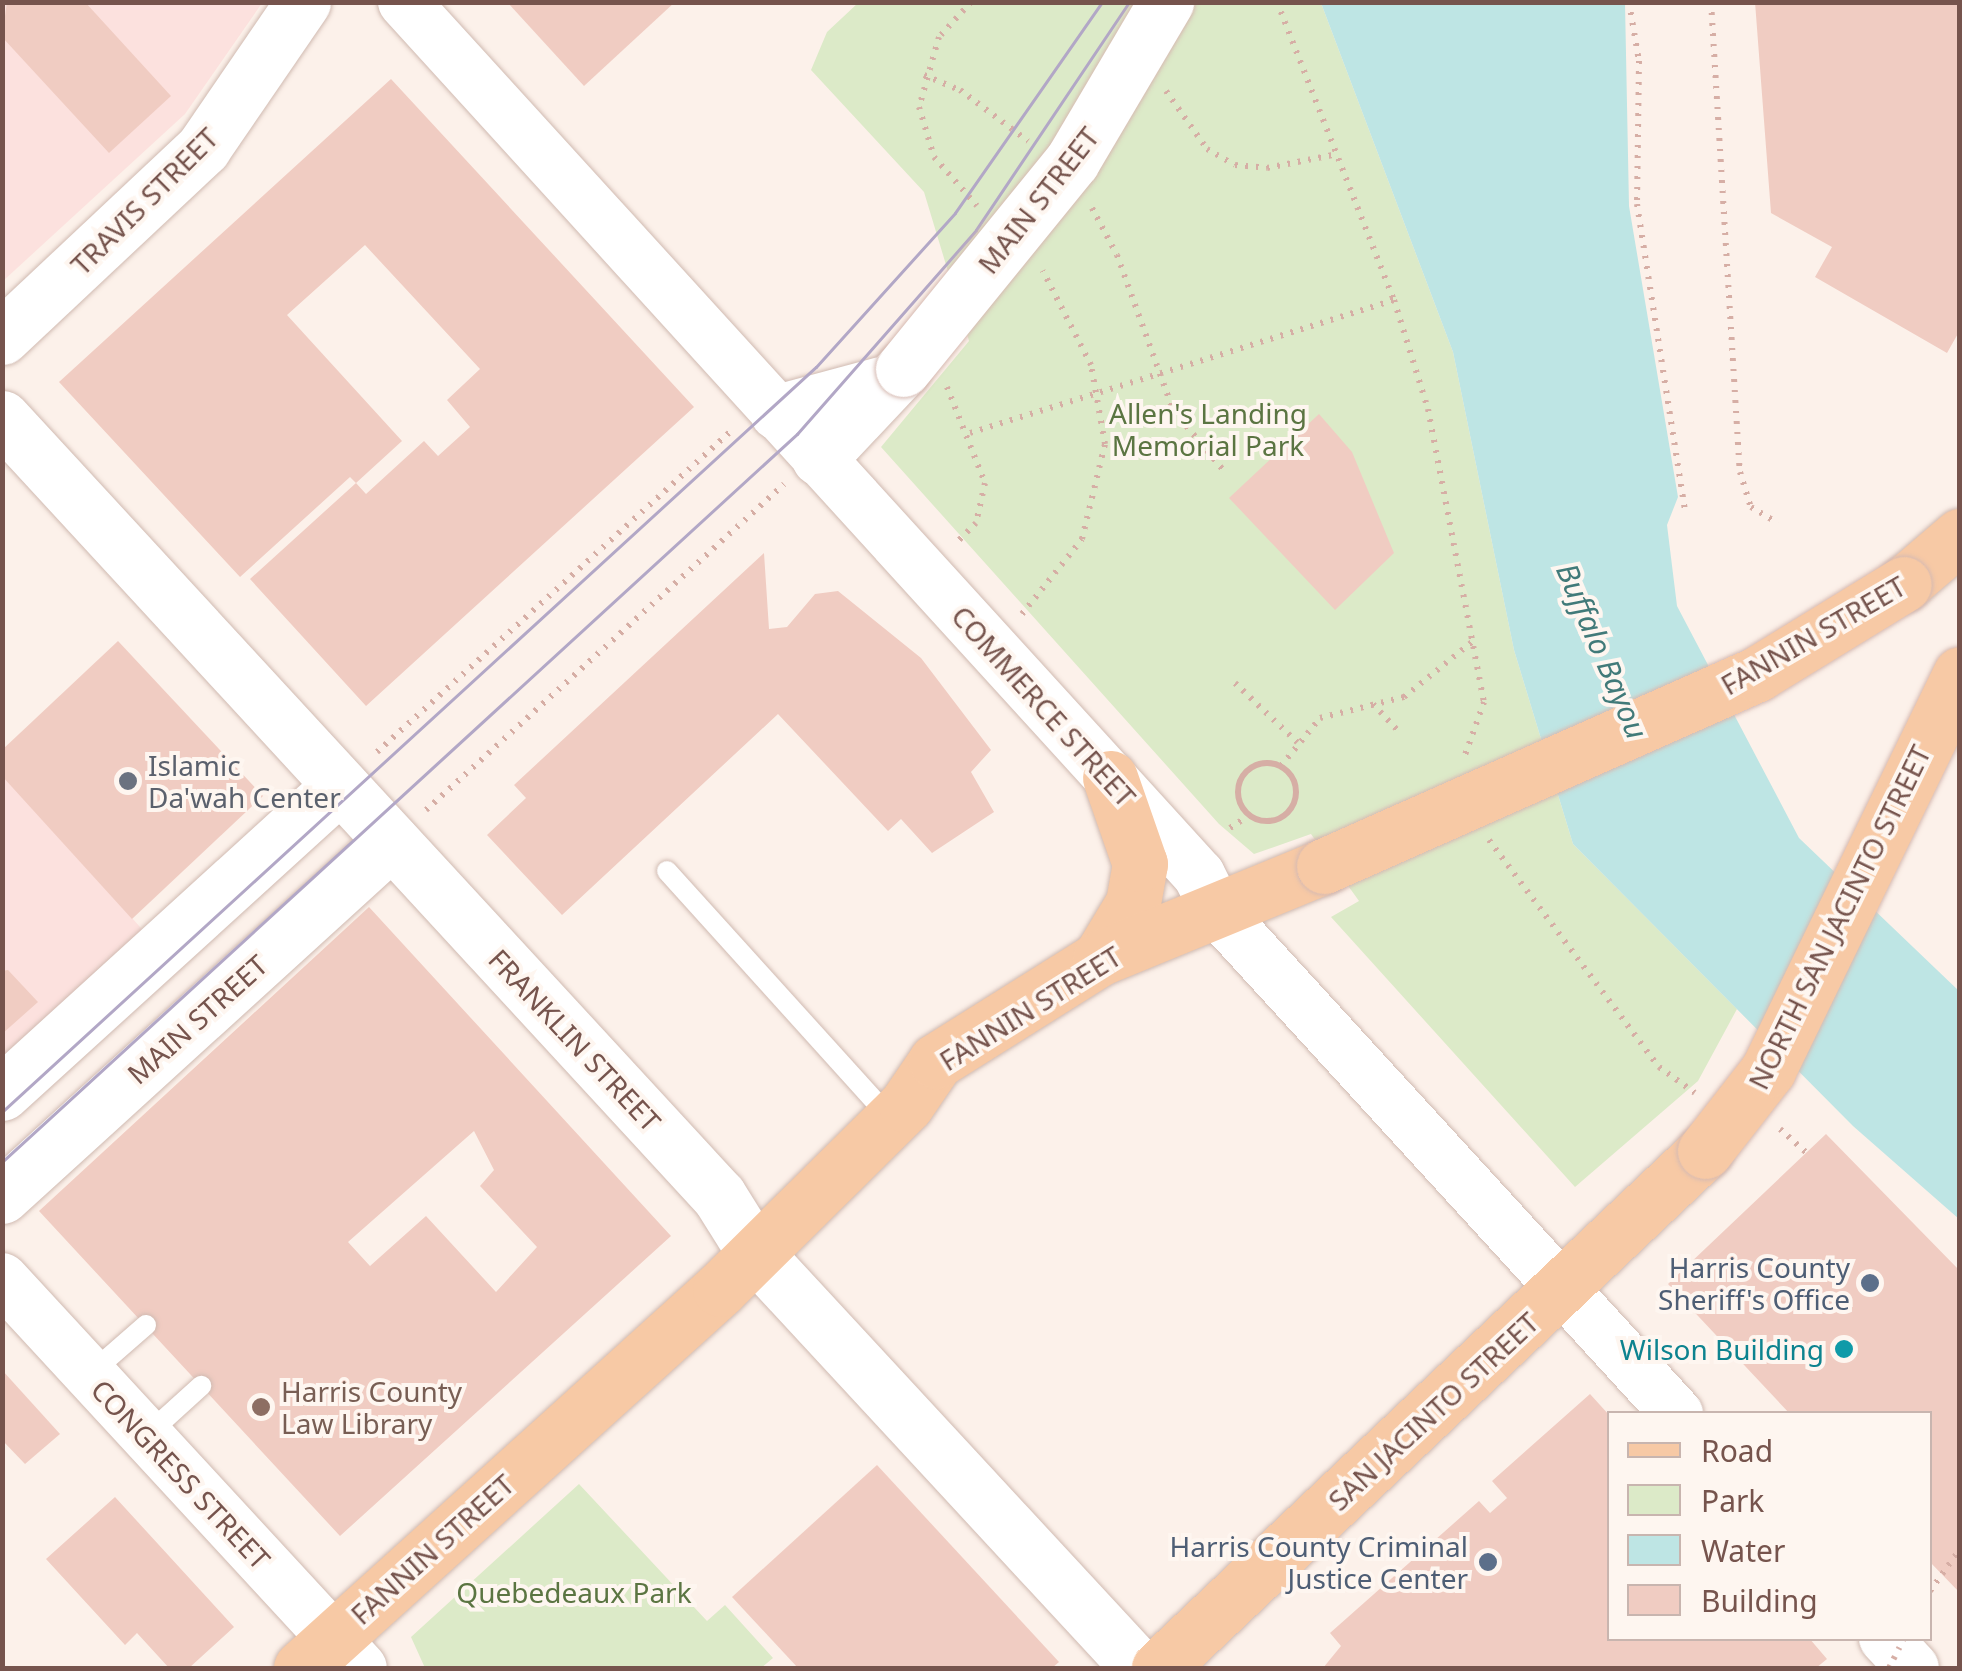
<!DOCTYPE html>
<style>
body{margin:0}
#map{position:relative;width:1962px;height:1671px;overflow:hidden;background:#fcf1ea;font-family:"Noto Sans",sans-serif}
div>[style]{position:absolute}
.commercial>*{inset:0;background:#fce1de}
.green>*{inset:0;background:#dceac8}
.water>*{inset:0;background:#bee5e4}
.building>*{inset:0;background:#f0ccc2}
.path>*{height:6px;margin-top:-3px;transform-origin:0;background:repeating-linear-gradient(90deg,#d6aea5 0 2.5px,transparent 0 10.5px)}
.path>.ring{margin:-3px;padding:0;box-sizing:content-box;background:none;border:6px solid #d6aea5;border-radius:50%}
.roads{filter:drop-shadow(0 0 2px #d0bab1) drop-shadow(0 0 2px #d0bab1)}
.service>*{height:20px;margin:-10px;padding:0 10px;transform-origin:10px;border-radius:10px;background:#fff}
.tertiary>*{height:52px;margin:-26px;padding:0 26px;transform-origin:26px;border-radius:26px;background:#fff}
.secondary>*{height:55px;margin:-27.5px;padding:0 27.5px;transform-origin:27.5px;border-radius:27.5px;background:#fff}
.primary>*{height:55px;margin:-27.5px;padding:0 27.5px;transform-origin:27.5px;border-radius:27.5px;background:#f7c9a5}
.tram>*{height:2.5px;margin:-1.25px;padding:0 1.25px;transform-origin:1.25px;border-radius:1.25px;background:#b2a7c6}
.path-bridge>*{height:6px;margin-top:-3px;transform-origin:0;background:repeating-linear-gradient(90deg,#d6aea5 0 2.5px,transparent 0 10.5px)}
.bridges{filter:drop-shadow(0 0 2px #d6bab2) drop-shadow(0 0 2px #d6bab2)}
.secondary-bridge>*{height:55px;margin:-27.5px;padding:0 27.5px;transform-origin:27.5px;border-radius:27.5px;background:#fff}
.primary-bridge>*{height:55px;margin:-27.5px;padding:0 27.5px;transform-origin:27.5px;border-radius:27.5px;background:#f7c9a5}
.dots>*{width:28px;height:28px;translate:-50% -50%;box-sizing:border-box;border:5px solid #fef6f0;border-radius:50%}
span{translate:-50% -50%;white-space:nowrap;text-align:center;line-height:1.15;-webkit-text-stroke:8px #fef6f0;paint-order:stroke}
.street-label{font-size:28px;color:#76544d}
.park-label{font-size:28px;color:#5b7542}
.worship-label{font-size:28px;color:#5b616d}
.left{translate:0 -50%;text-align:left}
.service-label{font-size:28px;color:#4e5e75}
.right{translate:-100% -50%;text-align:right}
.culture-label{font-size:28px;color:#0d838f}
.education-label{font-size:28px;color:#785e54}
.water-label{font-size:30px;color:#417a79;font-style:italic}
.frame{position:absolute;inset:0;border:5px solid #76544d;pointer-events:none}
.legend{position:absolute;left:1607px;top:1411px;width:325px;height:230px;box-sizing:border-box;background:#fef6f0;border:2px solid #c8b5af;margin:0;padding:12px 18px;list-style:none;font-size:30px;color:#76544d}
.legend li{display:flex;align-items:center;gap:20px;height:50px}
.legend b{width:50px;border:2px solid #c8b5af}
</style>
<div id="map">
<div class="commercial">
<i style="clip-path:polygon(3px 3px,262px 3px,185px 114px,3px 281px)"></i>
<i style="clip-path:polygon(3px 776px,151px 939px,3px 1074px)"></i>
</div>
<div class="green">
<i style="clip-path:polygon(858px 3px,1321px 3px,1453px 352px,1514px 650px,1573px 844px,1737px 1009px,1698px 1081px,1575px 1187px,1331px 917px,1359px 901px,1311px 834px,1254px 854px,1219px 824px,881px 447px,969px 341px,924px 192px,811px 70px,827px 32px)"></i>
<i style="clip-path:polygon(579px 1484px,707px 1621px,725px 1605px,773px 1658px,761px 1668px,425px 1668px,411px 1637px)"></i>
</div>
<div class="water">
<i style="clip-path:polygon(1321px 3px,1625px 3px,1629px 206px,1678px 497px,1667px 525px,1677px 606px,1799px 838px,1959px 991px,1959px 1219px,1853px 1126px,1573px 844px,1514px 650px,1453px 352px)"></i>
</div>
<div class="building">
<i style="clip-path:polygon(7px 2px,85px 2px,171px 96px,109px 153px,2px 37px)"></i>
<i style="clip-path:polygon(507px 2px,675px 2px,584px 86px)"></i>
<i style="clip-path:polygon(1755px 2px,1960px 2px,1960px 330px,1947px 353px,1815px 277px,1832px 247px,1771px 213px)"></i>
<i style="clip-path:polygon(evenodd,391px 79px,694px 407px,366px 706px,250px 579px,356px 483px,350px 477px,240px 577px,59px 382px,391px 79px,365px 245px,480px 369px,447px 400px,470px 427px,438px 456px,424px 441px,366px 494px,356px 483px,402px 441px,287px 315px,365px 245px)"></i>
<i style="clip-path:polygon(1319px 414px,1352px 452px,1394px 553px,1335px 610px,1229px 498px)"></i>
<i style="clip-path:polygon(764px 553px,769px 629px,787px 627px,815px 594px,838px 591px,921px 658px,991px 750px,971px 772px,994px 812px,932px 853px,901px 819px,888px 831px,778px 714px,562px 915px,487px 835px,526px 798px,514px 785px)"></i>
<i style="clip-path:polygon(118px 641px,263px 796px,132px 919px,2px 776px,2px 750px)"></i>
<i style="clip-path:polygon(evenodd,369px 907px,671px 1236px,340px 1536px,39px 1211px,369px 907px,474px 1131px,494px 1170px,480px 1186px,537px 1247px,496px 1292px,426px 1216px,370px 1266px,348px 1242px,474px 1131px)"></i>
<i style="clip-path:polygon(8px 970px,38px 1002px,2px 1034px,2px 971px)"></i>
<i style="clip-path:polygon(1826px 1134px,1960px 1271px,1960px 1593px,1930px 1562px,1930px 1414px,1790px 1414px,1668px 1284px)"></i>
<i style="clip-path:polygon(2px 1370px,60px 1434px,25px 1464px,2px 1440px)"></i>
<i style="clip-path:polygon(1590px 1394px,1610px 1416px,1610px 1638px,1809px 1638px,1827px 1659px,1816px 1668px,1323px 1668px,1341px 1646px,1330px 1633px,1479px 1501px,1490px 1513px,1507px 1498px,1492px 1481px)"></i>
<i style="clip-path:polygon(877px 1465px,1059px 1662px,1052px 1668px,798px 1668px,732px 1597px)"></i>
<i style="clip-path:polygon(115px 1497px,234px 1627px,189px 1668px,169px 1668px,137px 1633px,125px 1645px,46px 1559px)"></i>
</div>
<div class="path">
<i style="left:971px;top:2px;width:47px;rotate:132.4deg"></i>
<i style="left:939px;top:37px;width:73px;rotate:105.9deg"></i>
<i style="left:919px;top:107px;width:52px;rotate:73.3deg"></i>
<i style="left:934px;top:157px;width:65px;rotate:48.7deg"></i>
<i style="left:1277px;top:2px;width:320px;rotate:68.6deg"></i>
<i style="left:1394px;top:300px;width:114px;rotate:72.7deg"></i>
<i style="left:1428px;top:409px;width:298px;rotate:79.2deg"></i>
<i style="left:1484px;top:702px;width:56px;rotate:109.7deg"></i>
<i style="left:1629px;top:2px;width:60px;rotate:80.4deg"></i>
<i style="left:1639px;top:61px;width:143px;rotate:90.8deg"></i>
<i style="left:1637px;top:204px;width:309px;rotate:81.1deg"></i>
<i style="left:1711px;top:2px;width:471px;rotate:86.5deg"></i>
<i style="left:1740px;top:472px;width:37px;rotate:73deg"></i>
<i style="left:1751px;top:507px;width:31px;rotate:31deg"></i>
<i style="left:924px;top:75px;width:39px;rotate:23deg"></i>
<i style="left:960px;top:90px;width:85px;rotate:36.9deg"></i>
<i style="left:1166px;top:91px;width:71px;rotate:54.7deg"></i>
<i style="left:1207px;top:149px;width:32px;rotate:30deg"></i>
<i style="left:1235px;top:165px;width:32px;rotate:5deg"></i>
<i style="left:1267px;top:168px;width:72px;rotate:-11.2deg"></i>
<i style="left:1092px;top:208px;width:53px;rotate:62deg"></i>
<i style="left:1117px;top:255px;width:165px;rotate:70.1deg"></i>
<i style="left:1173px;top:410px;width:80px;rotate:50.1deg"></i>
<i style="left:947px;top:387px;width:103px;rotate:68.4deg"></i>
<i style="left:985px;top:483px;width:41px;rotate:102.7deg"></i>
<i style="left:976px;top:523px;width:28px;rotate:135deg"></i>
<i style="left:970px;top:433px;width:444px;rotate:-17.4deg"></i>
<i style="left:1022px;top:614px;width:96px;rotate:-51.3deg"></i>
<i style="left:1082px;top:539px;width:98px;rotate:-76.4deg"></i>
<i style="left:1105px;top:444px;width:80px;rotate:-100deg"></i>
<i style="left:1091px;top:365px;width:106px;rotate:-117.1deg"></i>
<i style="left:1235px;top:683px;width:86px;rotate:43.6deg"></i>
<i style="left:1373px;top:704px;width:41px;rotate:47deg"></i>
<i style="left:377px;top:752px;width:479px;rotate:-42.2deg"></i>
<i class="ring" style="left:1238px;top:763px;width:52px;height:52px"></i>
<i style="left:1281px;top:766px;width:62px;rotate:-50.9deg"></i>
<i style="left:1320px;top:718px;width:87px;rotate:-14deg"></i>
<i style="left:1404px;top:697px;width:87px;rotate:-39deg"></i>
<i style="left:426px;top:810px;width:484px;rotate:-42.3deg"></i>
<i style="left:1230px;top:828px;width:23px;rotate:-34deg"></i>
<i style="left:1489px;top:840px;width:284px;rotate:53.2deg"></i>
<i style="left:1659px;top:1067px;width:44px;rotate:35.8deg"></i>
<i style="left:1780px;top:1129px;width:36px;rotate:42deg"></i>
<i style="left:1930px;top:1591px;width:52px;rotate:-54.5deg"></i>
</div>
<div class="roads">
<div class="service">
<i style="left:667px;top:871px;width:333px;rotate:47.9deg"></i>
<i style="left:91px;top:1373px;width:73px;rotate:-41.1deg"></i>
<i style="left:148px;top:1434px;width:72px;rotate:-42.2deg"></i>
</div>
<div class="tertiary">
<i style="left:404px;top:2px;width:1181px;rotate:47.68deg"></i>
<i style="left:1199px;top:875px;width:40px;rotate:63.4deg"></i>
<i style="left:1217px;top:911px;width:682px;rotate:47.56deg"></i>
<i style="left:2px;top:1279px;width:529px;rotate:47.3deg"></i>
<i style="left:1885px;top:1638px;width:41px;rotate:47deg"></i>
</div>
<div class="secondary">
<i style="left:2px;top:337px;width:276px;rotate:-43.2deg"></i>
<i style="left:203px;top:148px;width:177px;rotate:-55.6deg"></i>
<i style="left:777px;top:412px;width:116px;rotate:-15deg"></i>
<i style="left:2px;top:418px;width:1058px;rotate:47.34deg"></i>
<i style="left:719px;top:1196px;width:66px;rotate:58deg"></i>
<i style="left:754px;top:1252px;width:567px;rotate:47.22deg"></i>
<i style="left:819px;top:458px;width:122px;rotate:-46.7deg"></i>
<i style="left:2px;top:1093px;width:457px;rotate:-42.3deg"></i>
<i style="left:2px;top:1196px;width:527px;rotate:-42.31deg"></i>
</div>
<div class="primary">
<i style="left:1904px;top:584px;width:74px;rotate:-40.6deg"></i>
<i style="left:1100px;top:958px;width:64px;rotate:-59deg"></i>
<i style="left:1133px;top:903px;width:40px;rotate:-80deg"></i>
<i style="left:1140px;top:864px;width:91px;rotate:-109.2deg"></i>
<i style="left:301px;top:1668px;width:565px;rotate:-42.13deg"></i>
<i style="left:720px;top:1289px;width:262px;rotate:-44.7deg"></i>
<i style="left:906px;top:1105px;width:53px;rotate:-55.7deg"></i>
<i style="left:936px;top:1061px;width:194px;rotate:-32.1deg"></i>
<i style="left:1100px;top:958px;width:242px;rotate:-22.3deg"></i>
<i style="left:1159px;top:1668px;width:752px;rotate:-43.44deg"></i>
</div>
</div>
<div class="tram">
<i style="left:2px;top:1112px;width:1103px;rotate:-42.47deg"></i>
<i style="left:816px;top:367px;width:207px;rotate:-47.9deg"></i>
<i style="left:955px;top:213px;width:257px;rotate:-55.1deg"></i>
<i style="left:2px;top:1162px;width:1078px;rotate:-42.48deg"></i>
<i style="left:797px;top:434px;width:271px;rotate:-48.7deg"></i>
<i style="left:976px;top:230px;width:275px;rotate:-56.1deg"></i>
</div>
<div class="path-bridge">
<i style="left:1889px;top:1668px;width:34px;rotate:-63deg"></i>
</div>
<div class="bridges">
<div class="secondary-bridge">
<i style="left:903px;top:369px;width:268px;rotate:-50.9deg"></i>
<i style="left:1072px;top:161px;width:185px;rotate:-59.4deg"></i>
</div>
<div class="primary-bridge">
<i style="left:1324px;top:866px;width:474px;rotate:-23.9deg"></i>
<i style="left:1757px;top:674px;width:172px;rotate:-31.5deg"></i>
<i style="left:1705px;top:1151px;width:103px;rotate:-52.1deg"></i>
<i style="left:1768px;top:1070px;width:440px;rotate:-64.1deg"></i>
</div>
</div>
<div class="dots">
<i style="left:128px;top:781px;background:#6b7280"></i>
<i style="left:1870px;top:1283px;background:#5c6f8a"></i>
<i style="left:1844px;top:1349px;background:#0f9aa8"></i>
<i style="left:261px;top:1407px;background:#8d6e63"></i>
<i style="left:1488px;top:1562px;background:#5c6f8a"></i>
</div>
<div class="street-label">
<span style="left:1038px;top:200px;rotate:-52deg">MAIN STREET</span>
<span style="left:144px;top:201px;rotate:-45deg">TRAVIS STREET</span>
<span style="left:1813px;top:635px;rotate:-30deg">FANNIN STREET</span>
<span style="left:1044px;top:706px;rotate:48deg">COMMERCE STREET</span>
<span style="left:1839px;top:917px;rotate:-64deg">NORTH SAN JACINTO STREET</span>
<span style="left:1030px;top:1008px;rotate:-32deg">FANNIN STREET</span>
<span style="left:197px;top:1019px;rotate:-42deg">MAIN STREET</span>
<span style="left:575px;top:1040px;rotate:47deg">FRANKLIN STREET</span>
<span style="left:1433px;top:1411px;rotate:-43deg">SAN JACINTO STREET</span>
<span style="left:181px;top:1474px;rotate:47deg">CONGRESS STREET</span>
<span style="left:432px;top:1549px;rotate:-42deg">FANNIN STREET</span>
</div>
<div class="park-label">
<span style="left:1208px;top:429px">Allen's Landing<br>Memorial Park</span>
<span style="left:574px;top:1592px">Quebedeaux Park</span>
</div>
<div class="worship-label">
<span class="left" style="left:148px;top:781px">Islamic<br>Da'wah Center</span>
</div>
<div class="service-label">
<span class="right" style="left:1850px;top:1283px">Harris County<br>Sheriff's Office</span>
<span class="right" style="left:1468px;top:1562px">Harris County Criminal<br>Justice Center</span>
</div>
<div class="culture-label">
<span class="right" style="left:1824px;top:1349px">Wilson Building</span>
</div>
<div class="education-label">
<span class="left" style="left:281px;top:1407px">Harris County<br>Law Library</span>
</div>
<div class="water-label">
<span style="left:1602px;top:651px;rotate:67deg">Buffalo Bayou</span>
</div>
<div class="frame"></div>
<ul class="legend">
<li><b style="height:12px;background:#f7c9a5"></b>Road</li>
<li><b style="height:28px;background:#dceac8"></b>Park</li>
<li><b style="height:28px;background:#bee5e4"></b>Water</li>
<li><b style="height:28px;background:#f0ccc2"></b>Building</li>
</ul>
</div>
